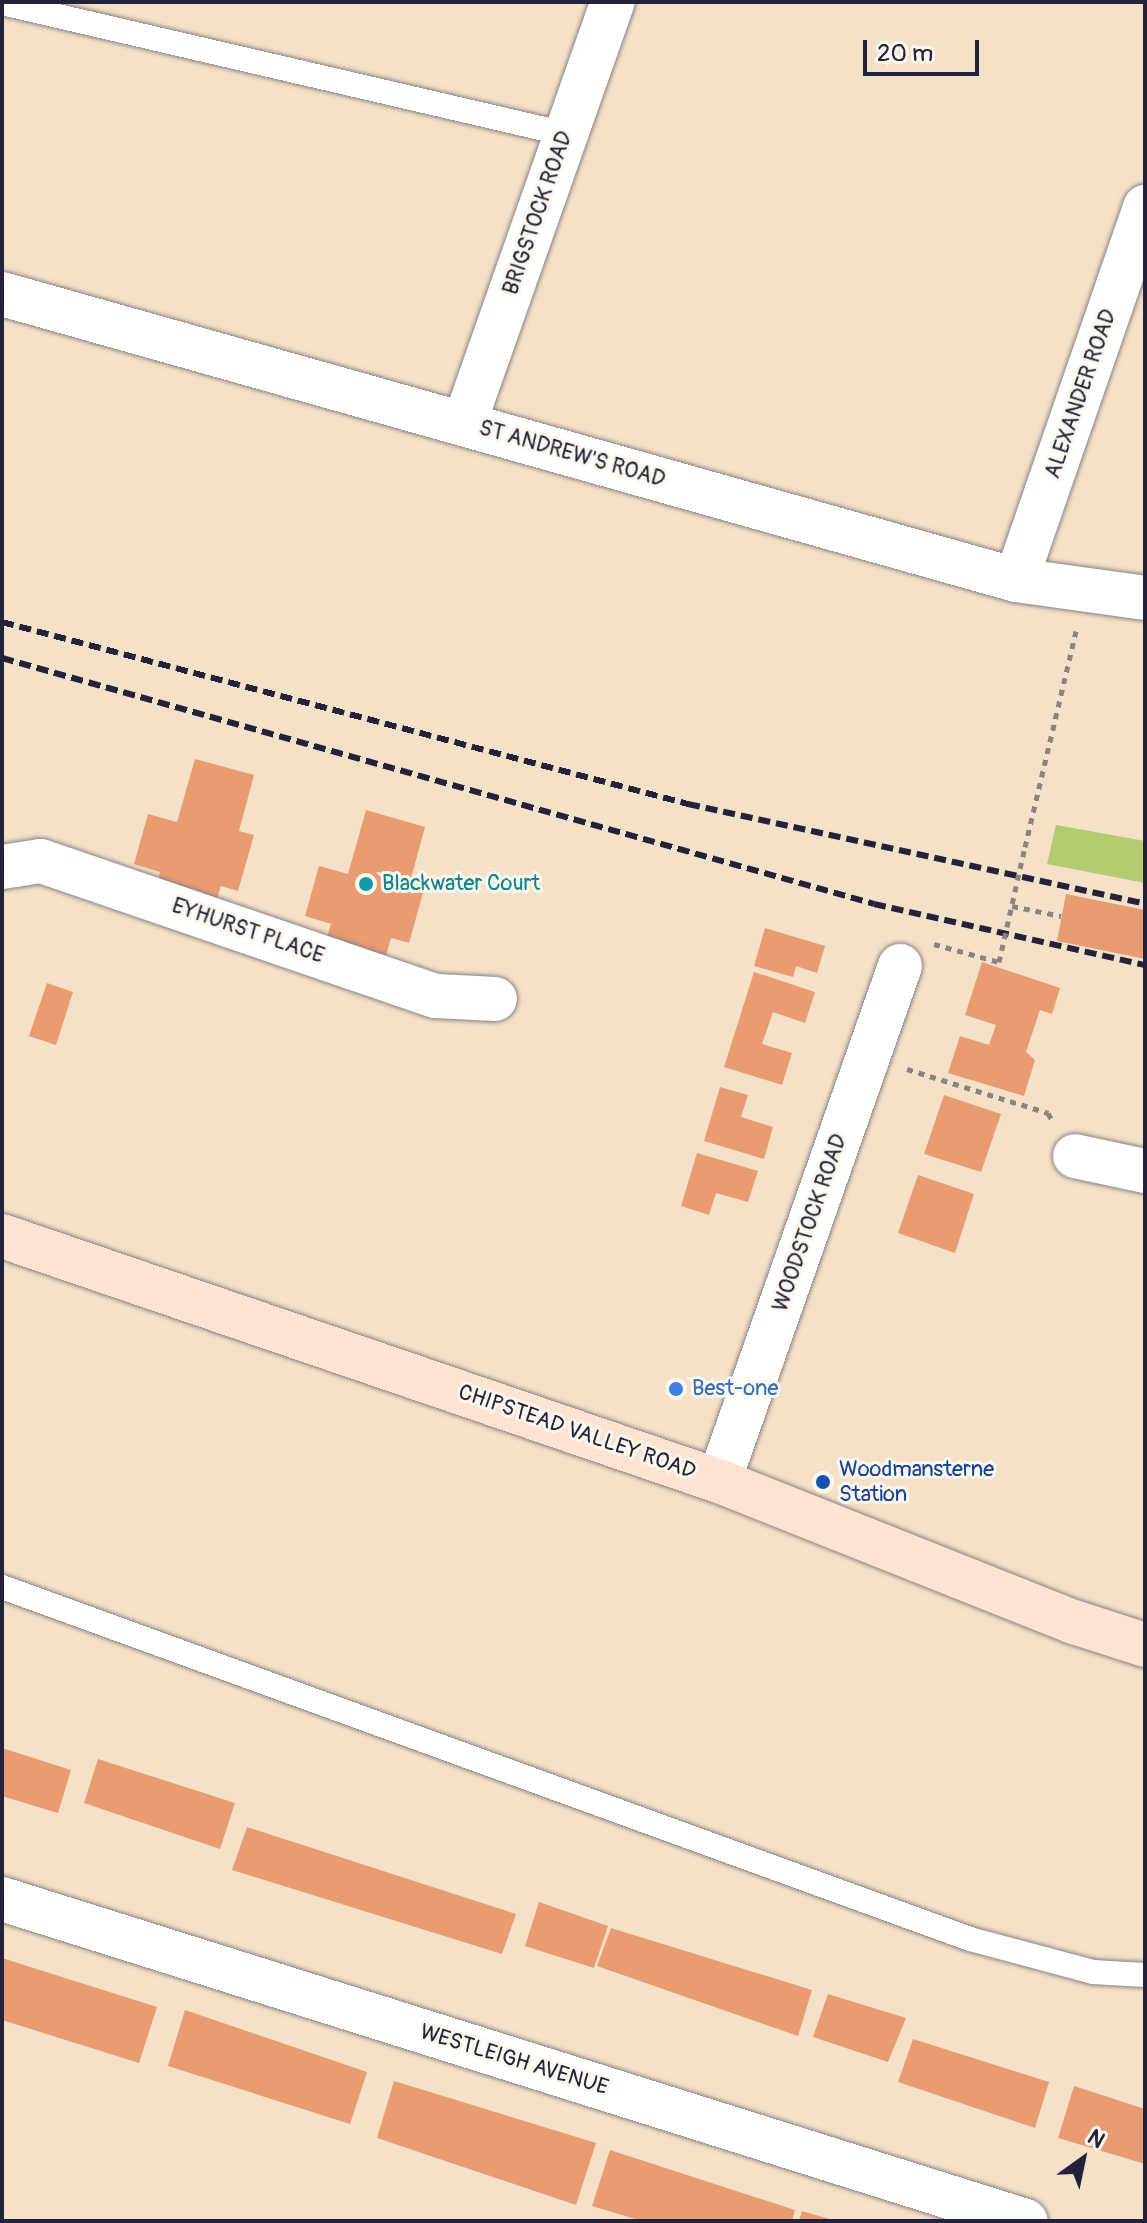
<!DOCTYPE html>
<style>
body{margin:0}
#map{position:relative;width:1147px;height:2223px;overflow:hidden;background:#f4e1c7;font-family:Pangolin,sans-serif}
div>[style]{position:absolute}
.green>*{inset:0;background:#b4cb70}
.building>*{inset:0;background:#e99c72}
.path>*{height:5px;margin-top:-2.5px;transform-origin:0;background:repeating-linear-gradient(90deg,#8b8281 0 6px,transparent 0 12px)}
.roads{filter:drop-shadow(0 0 2px #8b8281) drop-shadow(0 0 2px #8b8281)}
.service>*{height:24px;margin:-12px;padding:0 12px;transform-origin:12px;border-radius:12px;background:#fff}
.minor>*{height:44px;margin:-22px;padding:0 22px;transform-origin:22px;border-radius:22px;background:#fff}
.secondary>*{height:44px;margin:-22px;padding:0 22px;transform-origin:22px;border-radius:22px;background:#fee3d2}
.rail>*{height:6px;margin-top:-3px;transform-origin:0;background:repeating-linear-gradient(90deg,#22223b 0 12px,transparent 0 18px)}
.path-bridge>*{height:5px;margin-top:-2.5px;transform-origin:0;background:repeating-linear-gradient(90deg,#8b8281 0 6px,transparent 0 12px)}
.dots>*{width:22px;height:22px;translate:-50% -50%;box-sizing:border-box;border:4px solid #fbf7ec;border-radius:50%}
span{translate:-50% -50%;white-space:nowrap;text-align:center;line-height:1.15;-webkit-text-stroke:6px #fbf7ec;paint-order:stroke}
.street-label{font-size:22px;color:#22223b}
.culture-label{font-size:22px;color:#0d838f}
.left{translate:0 -50%;text-align:left}
.shop-label{font-size:22px;color:#366cbe}
.transit-label{font-size:22px;color:#164399}
.frame{position:absolute;inset:0;border:4px solid #22223b;pointer-events:none}
.north{position:absolute;left:1043px;top:2119px;width:80px;height:80px;-webkit-text-stroke:6px #fbf7ec;paint-order:stroke;rotate:33deg;font-size:22px;font-weight:700;line-height:32px;text-align:center;color:#22223b}
.north::after{content:'';display:block;margin:auto;width:28px;height:36px;background:#22223b;clip-path:polygon(50% 0,100% 100%,50% 72%,0 100%)}
.scale{position:absolute;left:863px;top:40px;width:116px;height:36px;box-sizing:border-box;border:4px solid #22223b;border-top:0;padding-left:10px;font-size:24px;line-height:28px;white-space:nowrap;color:#22223b;-webkit-text-stroke:6px #fbf7ec;paint-order:stroke}
</style>
<div id="map">
<div class="green">
<i style="clip-path:polygon(1056px 825px,1145px 841px,1145px 883px,1047px 864px)"></i>
</div>
<div class="building">
<i style="clip-path:polygon(195px 759px,254px 775px,239px 831px,254px 835px,238px 891px,221px 886px,215px 905px,156px 888px,160px 872px,134px 864px,148px 814px,177px 822px)"></i>
<i style="clip-path:polygon(366px 810px,425px 827px,410px 882px,425px 886px,409px 943px,391px 938px,386px 956px,326px 940px,331px 924px,305px 916px,319px 866px,348px 874px)"></i>
<i style="clip-path:polygon(1066px 894px,1145px 910px,1145px 959px,1057px 941px)"></i>
<i style="clip-path:polygon(765px 928px,825px 946px,817px 973px,796px 966px,793px 977px,754px 966px)"></i>
<i style="clip-path:polygon(982px 962px,1060px 988px,1052px 1014px,1040px 1010px,1026px 1052px,1035px 1060px,1024px 1096px,948px 1073px,960px 1036px,989px 1045px,996px 1025px,965px 1015px)"></i>
<i style="clip-path:polygon(754px 972px,815px 992px,805px 1023px,773px 1012px,762px 1044px,792px 1053px,782px 1085px,724px 1067px)"></i>
<i style="clip-path:polygon(47px 983px,73px 992px,56px 1045px,29px 1036px)"></i>
<i style="clip-path:polygon(720px 1087px,748px 1095px,741px 1117px,773px 1127px,764px 1159px,704px 1141px)"></i>
<i style="clip-path:polygon(944px 1095px,1001px 1114px,981px 1172px,924px 1154px)"></i>
<i style="clip-path:polygon(697px 1153px,758px 1171px,748px 1202px,716px 1193px,709px 1215px,681px 1206px)"></i>
<i style="clip-path:polygon(918px 1175px,974px 1194px,955px 1253px,898px 1233px)"></i>
<i style="clip-path:polygon(2px 1748px,71px 1770px,58px 1813px,2px 1796px)"></i>
<i style="clip-path:polygon(98px 1759px,235px 1803px,220px 1849px,84px 1803px)"></i>
<i style="clip-path:polygon(247px 1827px,516px 1914px,502px 1954px,232px 1870px)"></i>
<i style="clip-path:polygon(539px 1902px,608px 1926px,594px 1968px,525px 1946px)"></i>
<i style="clip-path:polygon(611px 1928px,812px 1990px,798px 2036px,597px 1966px)"></i>
<i style="clip-path:polygon(2px 1958px,157px 2007px,139px 2063px,2px 2020px)"></i>
<i style="clip-path:polygon(828px 1994px,906px 2018px,888px 2062px,813px 2037px)"></i>
<i style="clip-path:polygon(185px 2010px,367px 2072px,350px 2124px,168px 2066px)"></i>
<i style="clip-path:polygon(913px 2039px,1049px 2082px,1035px 2128px,898px 2082px)"></i>
<i style="clip-path:polygon(394px 2081px,596px 2143px,576px 2205px,377px 2138px)"></i>
<i style="clip-path:polygon(1074px 2086px,1145px 2109px,1145px 2164px,1058px 2138px)"></i>
<i style="clip-path:polygon(610px 2150px,795px 2210px,792px 2221px,642px 2221px,592px 2206px)"></i>
<i style="clip-path:polygon(802px 2211px,833px 2220px,833px 2221px,799px 2221px)"></i>
</div>
<div class="path">
<i style="left:1025px;top:847px;width:222px;rotate:-76.7deg"></i>
<i style="left:1012px;top:906px;width:50px;rotate:11.5deg"></i>
<i style="left:934px;top:944px;width:67px;rotate:15.5deg"></i>
<i style="left:907px;top:1069px;width:148px;rotate:17.3deg"></i>
<i style="left:1048px;top:1113px;width:10px;rotate:61deg"></i>
</div>
<div class="roads">
<div class="service">
<i style="left:2px;top:3px;width:579px;rotate:13.08deg"></i>
<i style="left:2px;top:1587px;width:1030px;rotate:19.98deg"></i>
<i style="left:970px;top:1939px;width:127px;rotate:15deg"></i>
<i style="left:1093px;top:1972px;width:52px;rotate:3.3deg"></i>
</div>
<div class="minor">
<i style="left:2px;top:294px;width:1054px;rotate:15.75deg"></i>
<i style="left:1016px;top:580px;width:130px;rotate:7.9deg"></i>
<i style="left:464px;top:424px;width:448px;rotate:-70.6deg"></i>
<i style="left:1016px;top:580px;width:395px;rotate:-70.9deg"></i>
<i style="left:2px;top:867px;width:39px;rotate:-9deg"></i>
<i style="left:41px;top:861px;width:417px;rotate:18.9deg"></i>
<i style="left:436px;top:996px;width:59px;rotate:2.9deg"></i>
<i style="left:1075px;top:1156px;width:72px;rotate:12.1deg"></i>
<i style="left:719px;top:1481px;width:546px;rotate:-70.64deg"></i>
<i style="left:2px;top:1899px;width:1073px;rotate:17.46deg"></i>
</div>
<div class="secondary">
<i style="left:2px;top:1236px;width:758px;rotate:18.87deg"></i>
<i style="left:719px;top:1481px;width:382px;rotate:21.7deg"></i>
<i style="left:1074px;top:1622px;width:75px;rotate:17.9deg"></i>
</div>
</div>
<div class="rail">
<i style="left:2px;top:622px;width:710px;rotate:14.86deg"></i>
<i style="left:688px;top:804px;width:468px;rotate:12.3deg"></i>
<i style="left:2px;top:658px;width:906px;rotate:15.75deg"></i>
<i style="left:874px;top:904px;width:278px;rotate:12.7deg"></i>
</div>
<div class="path-bridge">
<i style="left:999px;top:962px;width:118px;rotate:-77.3deg"></i>
</div>
<div class="dots">
<i style="left:366px;top:884px;background:#0f9aa8"></i>
<i style="left:676px;top:1389px;background:#3f7fe0"></i>
<i style="left:823px;top:1482px;background:#1a4fb4"></i>
</div>
<div class="street-label">
<span style="left:538px;top:213px;rotate:-71deg">BRIGSTOCK ROAD</span>
<span style="left:1081px;top:394px;rotate:-71deg">ALEXANDER ROAD</span>
<span style="left:572px;top:454px;rotate:16deg">ST ANDREW'S ROAD</span>
<span style="left:248px;top:931px;rotate:19deg">EYHURST PLACE</span>
<span style="left:810px;top:1223px;rotate:-71deg">WOODSTOCK ROAD</span>
<span style="left:577px;top:1432px;rotate:19deg">CHIPSTEAD VALLEY ROAD</span>
<span style="left:514px;top:2060px;rotate:17deg">WESTLEIGH AVENUE</span>
</div>
<div class="culture-label">
<span class="left" style="left:382px;top:884px">Blackwater Court</span>
</div>
<div class="shop-label">
<span class="left" style="left:692px;top:1389px">Best-one</span>
</div>
<div class="transit-label">
<span class="left" style="left:839px;top:1482px">Woodmansterne<br>Station</span>
</div>
<div class="frame"></div>
<div class="north">N</div>
<div class="scale">20 m</div>
</div>
